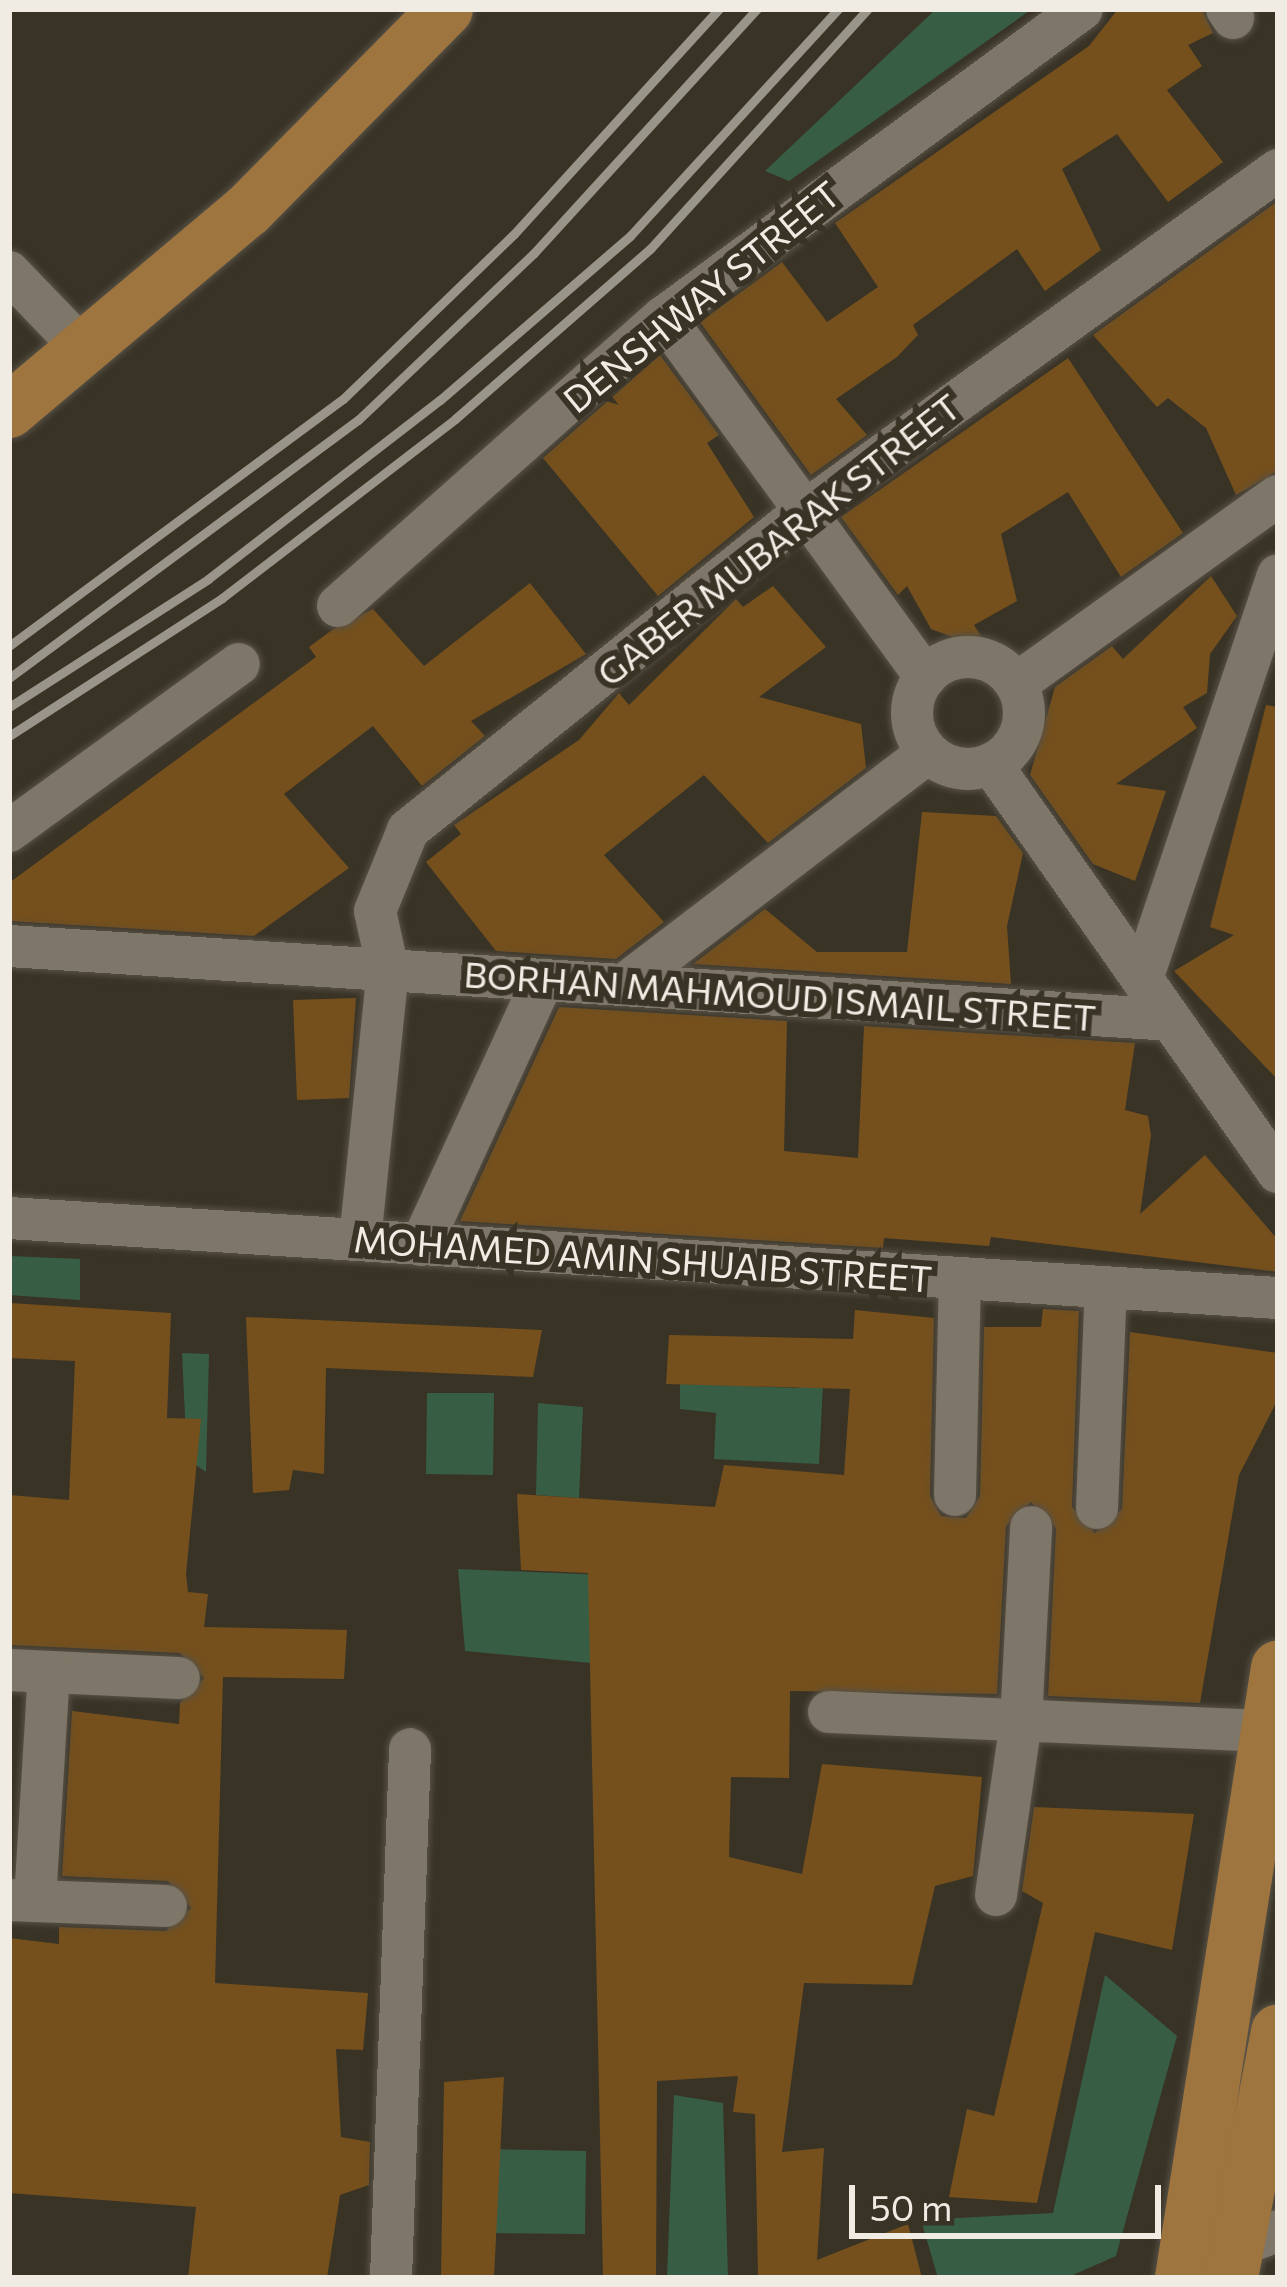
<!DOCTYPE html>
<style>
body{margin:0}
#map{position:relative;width:1287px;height:2287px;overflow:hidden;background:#393326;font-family:Commissioner,sans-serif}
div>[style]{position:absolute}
.green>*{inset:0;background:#375e45}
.building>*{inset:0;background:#75501d}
.roads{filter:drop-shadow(0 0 3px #575146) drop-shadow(0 0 3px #575146)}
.minor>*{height:42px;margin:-21px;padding:0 21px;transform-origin:21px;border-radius:21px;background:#7e7668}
.minor>.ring{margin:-21px;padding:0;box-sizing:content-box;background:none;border:42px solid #7e7668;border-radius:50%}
.major>*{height:54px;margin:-27px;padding:0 27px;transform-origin:27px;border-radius:27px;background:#9e743f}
.rail>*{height:9px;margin:-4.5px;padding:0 4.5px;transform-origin:4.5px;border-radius:4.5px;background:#9a958a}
span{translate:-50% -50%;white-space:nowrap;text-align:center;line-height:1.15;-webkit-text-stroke:12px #393326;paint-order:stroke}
.street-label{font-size:36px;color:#f0ece4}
.frame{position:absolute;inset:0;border:12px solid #f0ece4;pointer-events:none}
.scale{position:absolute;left:849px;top:2185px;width:312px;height:54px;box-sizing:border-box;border:6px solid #f0ece4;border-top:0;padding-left:15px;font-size:36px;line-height:42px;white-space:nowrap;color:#f0ece4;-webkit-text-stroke:9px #393326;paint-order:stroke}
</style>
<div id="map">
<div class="green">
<i style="clip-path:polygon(936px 9px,1032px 9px,789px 181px,765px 171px)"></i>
<i style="clip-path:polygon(9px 1256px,80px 1259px,80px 1300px,9px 1295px)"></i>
<i style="clip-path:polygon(825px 1344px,819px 1464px,714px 1459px,716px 1413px,680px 1409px,680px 1384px,799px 1388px,797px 1347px)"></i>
<i style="clip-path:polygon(182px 1353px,209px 1354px,206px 1472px,187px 1459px)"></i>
<i style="clip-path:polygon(427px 1393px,494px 1393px,493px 1475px,426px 1474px)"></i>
<i style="clip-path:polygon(538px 1403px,583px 1407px,579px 1498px,536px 1495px)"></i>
<i style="clip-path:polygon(458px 1569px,792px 1583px,591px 1663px,465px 1651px)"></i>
<i style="clip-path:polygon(1105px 1975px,1177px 2036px,1116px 2256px,1066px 2278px,938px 2278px,921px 2220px,1053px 2213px)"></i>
<i style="clip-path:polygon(674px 2095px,723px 2103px,728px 2278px,667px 2278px)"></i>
<i style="clip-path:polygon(488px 2149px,586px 2151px,585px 2234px,483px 2233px)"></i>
</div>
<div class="building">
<i style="clip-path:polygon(1118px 9px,1202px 9px,1213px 33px,1188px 45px,1202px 66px,1167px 90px,1223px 162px,1168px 202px,1117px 134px,1062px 169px,1101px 250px,1045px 291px,1017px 249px,913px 325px,918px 335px,897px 357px,836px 399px,867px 435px,811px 475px,700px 322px,782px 262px,827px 322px,878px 287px,835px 223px,1089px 46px)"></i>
<i style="clip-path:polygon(1278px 201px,1278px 471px,1236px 495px,1206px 428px,1168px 398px,1157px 407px,1093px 335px)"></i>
<i style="clip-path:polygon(660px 355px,719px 435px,707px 443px,754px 517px,658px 596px,543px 458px)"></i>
<i style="clip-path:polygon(1068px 358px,1183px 533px,1121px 577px,1068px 492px,1001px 534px,1017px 601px,974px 625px,990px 651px,931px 629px,907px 586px,898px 595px,841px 517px)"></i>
<i style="clip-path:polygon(1211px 576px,1237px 616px,1210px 654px,1207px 693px,1183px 707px,1197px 728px,1116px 784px,1166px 791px,1135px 881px,1093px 864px,1030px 775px,1055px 687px,1112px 646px,1123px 659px)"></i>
<i style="clip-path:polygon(530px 583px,586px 654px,471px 721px,485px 736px,422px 786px,373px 726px,284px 794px,349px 868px,254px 936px,9px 921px,9px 883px,316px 657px,309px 647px,332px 630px,373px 609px,424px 666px)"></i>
<i style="clip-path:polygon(773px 586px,826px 647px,759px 697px,861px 724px,866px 768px,768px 843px,704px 775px,604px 855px,664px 922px,616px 959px,496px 951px,426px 862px,461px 834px,454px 825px,579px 740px,619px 693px,629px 705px,736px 599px,743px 607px)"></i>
<i style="clip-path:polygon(1266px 705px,1278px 707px,1278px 1080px,1174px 971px,1234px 935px,1210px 927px)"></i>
<i style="clip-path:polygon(922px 812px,996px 816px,1023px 853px,1007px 926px,1011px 984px,693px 964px,765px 909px,817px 952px,907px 952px)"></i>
<i style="clip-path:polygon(356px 998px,349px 1098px,297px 1100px,293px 1000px)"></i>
<i style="clip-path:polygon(559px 1007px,787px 1021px,784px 1151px,858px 1158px,864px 1026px,1135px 1043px,1125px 1110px,1148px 1116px,1151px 1135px,1140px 1214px,1205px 1155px,1278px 1240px,1278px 1272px,991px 1237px,989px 1246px,884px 1238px,883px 1248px,460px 1221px)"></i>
<i style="clip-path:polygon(9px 1303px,171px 1313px,167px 1418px,201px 1419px,186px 1574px,188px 1592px,208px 1594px,204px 1627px,347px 1630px,344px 1679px,223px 1677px,215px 1983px,368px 1993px,363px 2050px,336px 2049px,341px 2137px,370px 2142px,369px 2185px,340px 2195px,327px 2278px,188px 2278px,196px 2207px,9px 2193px,9px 1938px,59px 1944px,59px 1927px,166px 1931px,191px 1908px,168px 1881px,62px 1876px,72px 1711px,179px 1724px,180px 1703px,204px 1678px,180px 1653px,9px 1645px,9px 1495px,69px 1500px,75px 1361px,9px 1358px)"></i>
<i style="clip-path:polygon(1043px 1309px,1079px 1311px,1072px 1507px,1095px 1533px,1122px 1509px,1130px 1332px,1278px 1353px,1278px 1399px,1239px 1475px,1200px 1703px,1048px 1696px,1056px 1528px,1031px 1502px,1006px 1526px,997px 1694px,790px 1691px,789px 1778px,731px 1777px,729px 1857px,802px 1874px,822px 1764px,982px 1777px,973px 1876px,935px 1886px,912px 1985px,804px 1983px,782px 2152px,824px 2148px,817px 2260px,908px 2224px,922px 2278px,758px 2278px,755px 2114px,733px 2112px,738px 2076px,657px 2081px,656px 2278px,603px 2278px,588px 1573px,521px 1570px,517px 1494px,715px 1507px,724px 1465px,844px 1475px,850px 1389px,666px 1384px,669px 1335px,853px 1339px,855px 1310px,934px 1318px,930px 1496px,941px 1516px,966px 1518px,980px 1496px,984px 1327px,1041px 1327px)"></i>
<i style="clip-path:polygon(246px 1317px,542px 1330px,533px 1377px,326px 1368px,324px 1474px,293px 1470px,289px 1490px,253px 1493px)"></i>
<i style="clip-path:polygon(1034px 1807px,1194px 1814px,1172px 1950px,1095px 1932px,1037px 2203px,949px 2197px,967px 2109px,994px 2116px,1043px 1903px,1022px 1891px)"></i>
<i style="clip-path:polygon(504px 2077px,494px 2278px,441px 2278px,444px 2082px)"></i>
</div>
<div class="roads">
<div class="minor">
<i style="left:1227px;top:9px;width:11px;rotate:56deg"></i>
<i style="left:9px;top:272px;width:108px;rotate:46.1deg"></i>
<i style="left:664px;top:317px;width:445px;rotate:54deg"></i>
<i style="left:338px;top:606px;width:436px;rotate:-41.6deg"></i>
<i style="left:664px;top:317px;width:519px;rotate:-36.38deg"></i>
<i class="ring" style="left:912px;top:657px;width:70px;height:70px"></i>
<i style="left:1016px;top:684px;width:322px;rotate:-35.7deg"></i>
<i style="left:991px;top:764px;width:499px;rotate:54.9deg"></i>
<i style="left:9px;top:831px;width:284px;rotate:-36deg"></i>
<i style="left:9px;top:946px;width:1164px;rotate:3.64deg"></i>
<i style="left:1142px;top:979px;width:426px;rotate:-71.4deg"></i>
<i style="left:624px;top:985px;width:382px;rotate:-37.4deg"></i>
<i style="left:9px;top:1218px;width:1272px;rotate:3.61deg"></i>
<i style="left:360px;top:1240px;width:271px;rotate:-84.1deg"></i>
<i style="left:388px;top:970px;width:60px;rotate:-102.4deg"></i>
<i style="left:375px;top:911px;width:87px;rotate:-67.8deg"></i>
<i style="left:408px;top:830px;width:509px;rotate:-38.78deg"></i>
<i style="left:805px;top:511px;width:583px;rotate:-35.79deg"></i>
<i style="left:421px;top:1245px;width:292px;rotate:-65.3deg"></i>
<i style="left:955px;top:1495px;width:217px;rotate:-88.7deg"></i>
<i style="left:1097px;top:1508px;width:221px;rotate:-87.7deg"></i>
<i style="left:9px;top:1670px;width:170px;rotate:2.7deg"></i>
<i style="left:829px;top:1712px;width:435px;rotate:2.5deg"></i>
<i style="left:996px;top:1895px;width:176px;rotate:-81.8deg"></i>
<i style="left:1021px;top:1721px;width:194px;rotate:-87deg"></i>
<i style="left:10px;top:1900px;width:156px;rotate:2.2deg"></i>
<i style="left:35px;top:1900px;width:228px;rotate:-86.5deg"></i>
<i style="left:1237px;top:2246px;width:44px;rotate:-20.1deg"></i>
<i style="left:391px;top:2278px;width:529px;rotate:-87.94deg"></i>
</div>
<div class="major">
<i style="left:9px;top:411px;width:312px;rotate:-40.1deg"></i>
<i style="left:248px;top:210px;width:282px;rotate:-45.4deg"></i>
<i style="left:1182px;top:2278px;width:618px;rotate:-81.06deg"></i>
<i style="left:1231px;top:2278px;width:251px;rotate:-79.2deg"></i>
</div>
</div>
<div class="rail">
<i style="left:9px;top:646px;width:415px;rotate:-36.5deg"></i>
<i style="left:343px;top:399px;width:238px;rotate:-44deg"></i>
<i style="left:514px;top:234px;width:304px;rotate:-47.7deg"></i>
<i style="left:9px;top:678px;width:434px;rotate:-36.5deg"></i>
<i style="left:358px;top:420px;width:243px;rotate:-43.5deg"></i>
<i style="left:534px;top:253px;width:331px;rotate:-47.6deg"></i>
<i style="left:9px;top:707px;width:237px;rotate:-32.7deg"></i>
<i style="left:208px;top:579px;width:293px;rotate:-37.7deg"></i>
<i style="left:440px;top:400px;width:251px;rotate:-40.8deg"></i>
<i style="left:630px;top:236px;width:308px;rotate:-47.5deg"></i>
<i style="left:9px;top:736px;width:254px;rotate:-32.9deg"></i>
<i style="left:222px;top:598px;width:294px;rotate:-37.5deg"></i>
<i style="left:455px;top:419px;width:259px;rotate:-41.1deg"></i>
<i style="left:650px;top:249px;width:324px;rotate:-47.8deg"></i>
</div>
<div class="street-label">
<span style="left:701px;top:296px;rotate:-39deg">DENSHWAY STREET</span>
<span style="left:778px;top:539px;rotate:-38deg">GABER MUBARAK STREET</span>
<span style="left:780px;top:995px;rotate:4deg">BORHAN MAHMOUD ISMAIL STREET</span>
<span style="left:643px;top:1258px;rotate:4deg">MOHAMED AMIN SHUAIB STREET</span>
</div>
<div class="frame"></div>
<div class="scale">50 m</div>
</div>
